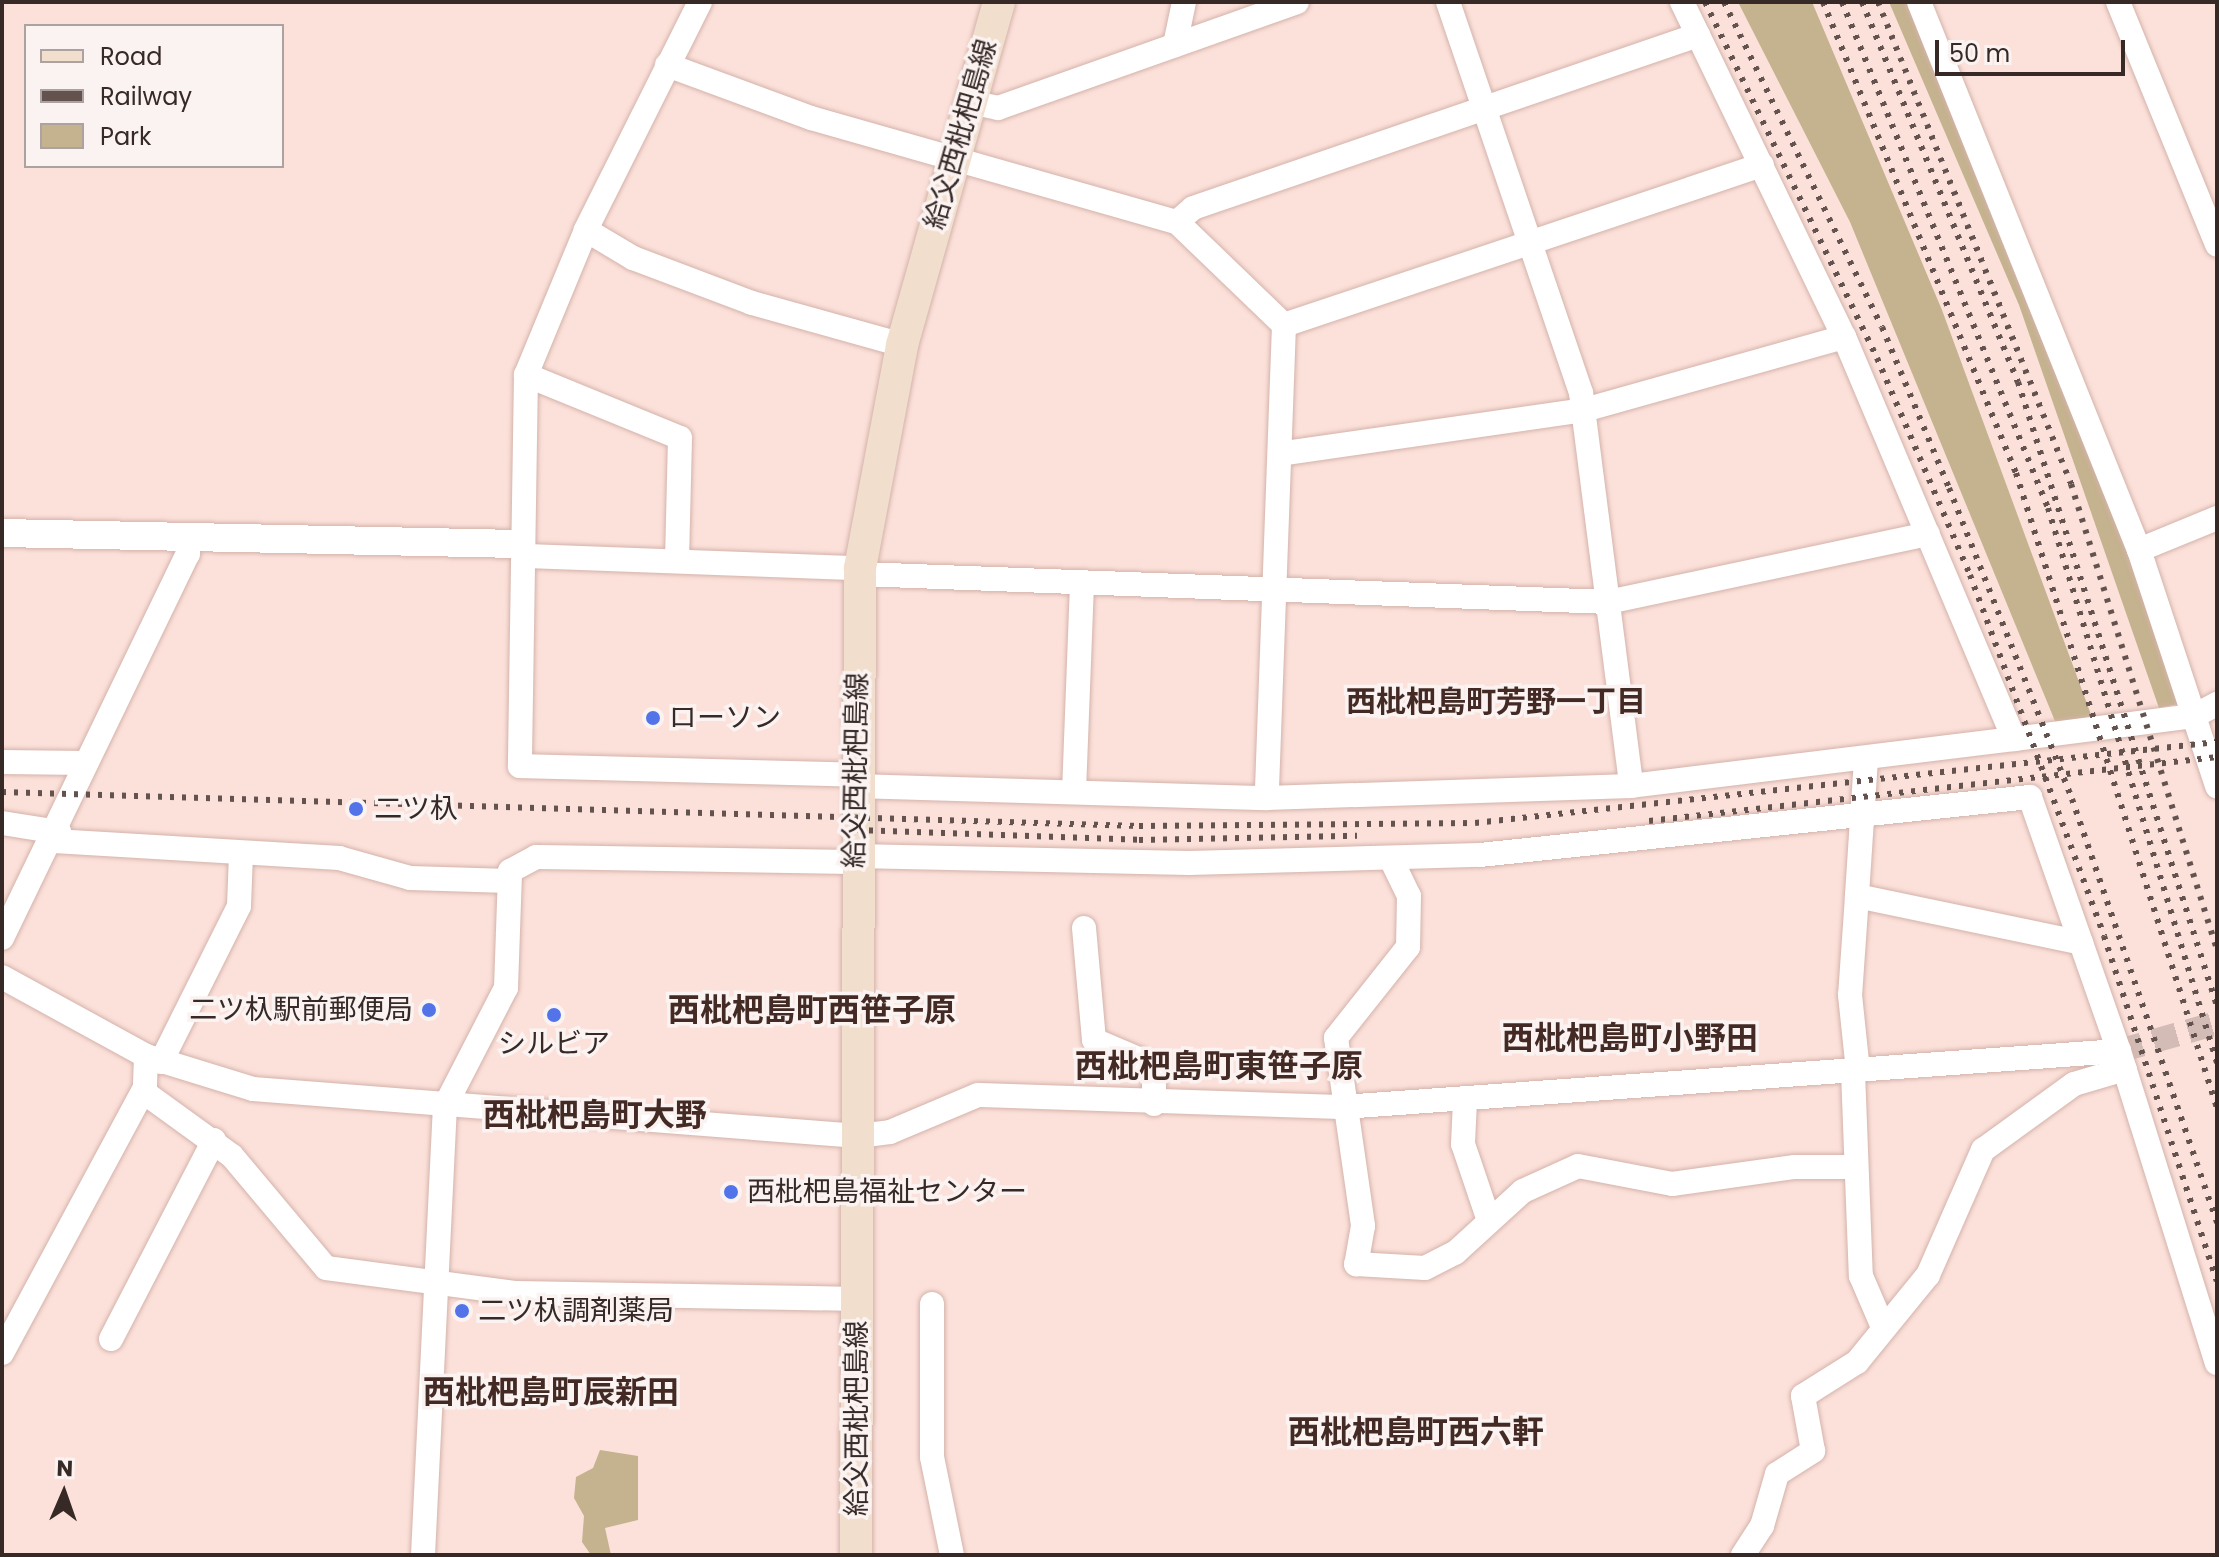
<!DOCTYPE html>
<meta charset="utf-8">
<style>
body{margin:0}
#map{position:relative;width:2219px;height:1557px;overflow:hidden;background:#fce1da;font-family:Poppins,"Noto Sans JP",sans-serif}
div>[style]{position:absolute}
.green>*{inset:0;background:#c5b28e}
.minor-tunnel>*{height:24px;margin-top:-12px;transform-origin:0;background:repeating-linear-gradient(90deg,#d4bcb6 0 24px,transparent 0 36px)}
.roads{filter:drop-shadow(0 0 2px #d4b3ab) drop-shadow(0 0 2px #d4b3ab)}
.minor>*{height:24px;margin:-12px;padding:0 12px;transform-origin:12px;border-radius:12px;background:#fff}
.tertiary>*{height:28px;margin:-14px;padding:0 14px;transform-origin:14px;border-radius:14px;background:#fff}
.secondary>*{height:32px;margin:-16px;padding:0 16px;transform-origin:16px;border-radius:16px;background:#f2decd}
.rail>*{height:6px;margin-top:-3px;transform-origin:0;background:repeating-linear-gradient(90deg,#63524e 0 4px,transparent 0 12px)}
.dots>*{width:22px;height:22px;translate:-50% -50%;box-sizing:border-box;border:4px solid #faf3f1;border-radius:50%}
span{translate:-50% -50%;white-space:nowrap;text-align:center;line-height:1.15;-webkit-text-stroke:7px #faf3f1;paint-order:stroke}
.street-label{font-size:28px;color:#362926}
.poi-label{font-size:28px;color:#362926}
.left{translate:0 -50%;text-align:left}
.right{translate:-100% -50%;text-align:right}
.neighbourhood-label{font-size:30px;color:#442a24;font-weight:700}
.quarter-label{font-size:32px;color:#442a24;font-weight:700}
.frame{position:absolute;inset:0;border:4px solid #362926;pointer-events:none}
.legend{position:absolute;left:24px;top:24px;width:260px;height:144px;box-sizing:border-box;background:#faf3f1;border:2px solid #aca2a0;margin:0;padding:10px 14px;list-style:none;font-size:24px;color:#362926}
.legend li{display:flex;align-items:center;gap:16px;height:40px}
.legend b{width:40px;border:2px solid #aca2a0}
.north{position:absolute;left:24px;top:1453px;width:80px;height:80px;-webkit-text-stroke:6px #faf3f1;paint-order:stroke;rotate:2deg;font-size:22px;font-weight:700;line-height:32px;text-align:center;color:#362926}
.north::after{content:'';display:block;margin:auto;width:28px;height:36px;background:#362926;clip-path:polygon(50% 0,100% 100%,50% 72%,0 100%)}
.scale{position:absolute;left:1935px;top:40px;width:190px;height:36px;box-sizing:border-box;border:4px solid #362926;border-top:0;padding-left:10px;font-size:24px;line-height:28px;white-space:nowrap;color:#362926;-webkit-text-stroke:6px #faf3f1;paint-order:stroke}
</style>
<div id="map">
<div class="green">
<i style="clip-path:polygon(1738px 2px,1812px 2px,1942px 310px,2093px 720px,2057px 726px,1850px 222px)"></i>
<i style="clip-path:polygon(1889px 2px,1910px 2px,2040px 304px,2183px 703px,2159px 708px,2019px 305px)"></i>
<i style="clip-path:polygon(600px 1450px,638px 1456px,638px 1520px,605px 1528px,611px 1555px,591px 1555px,582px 1542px,584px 1516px,574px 1498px,576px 1477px,593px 1468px)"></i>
</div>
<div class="minor-tunnel">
<i style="left:2119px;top:1051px;width:102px;rotate:-15.9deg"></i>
</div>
<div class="roads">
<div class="minor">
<i style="left:700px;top:2px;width:255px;rotate:116.6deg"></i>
<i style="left:586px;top:230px;width:157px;rotate:112.5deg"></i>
<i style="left:526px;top:375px;width:391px;rotate:90.9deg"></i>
<i style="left:520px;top:766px;width:335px;rotate:1.5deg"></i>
<i style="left:1448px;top:2px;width:413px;rotate:71.2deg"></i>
<i style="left:1581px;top:393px;width:396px;rotate:82.7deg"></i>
<i style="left:1682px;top:2px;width:372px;rotate:64.2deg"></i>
<i style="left:1919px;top:2px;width:591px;rotate:68.13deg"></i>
<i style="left:2139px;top:550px;width:249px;rotate:71.7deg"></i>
<i style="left:2118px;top:2px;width:262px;rotate:67.8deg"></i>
<i style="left:1175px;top:45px;width:44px;rotate:-78.2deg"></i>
<i style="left:667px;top:65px;width:153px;rotate:20.2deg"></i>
<i style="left:811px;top:118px;width:380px;rotate:15.9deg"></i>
<i style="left:1177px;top:222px;width:149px;rotate:43.9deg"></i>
<i style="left:1284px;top:325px;width:473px;rotate:92.1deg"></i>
<i style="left:970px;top:102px;width:29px;rotate:12deg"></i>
<i style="left:998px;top:108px;width:317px;rotate:-19.5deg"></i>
<i style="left:1177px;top:222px;width:21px;rotate:-41deg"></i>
<i style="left:1193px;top:208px;width:534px;rotate:-18.91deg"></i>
<i style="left:586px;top:230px;width:55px;rotate:30.8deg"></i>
<i style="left:633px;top:258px;width:127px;rotate:20.7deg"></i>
<i style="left:752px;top:303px;width:156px;rotate:15.6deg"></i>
<i style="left:1284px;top:325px;width:504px;rotate:-18.51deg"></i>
<i style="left:526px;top:375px;width:166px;rotate:22.2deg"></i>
<i style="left:680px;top:438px;width:123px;rotate:91.4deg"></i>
<i style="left:2139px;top:550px;width:84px;rotate:-22.3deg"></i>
<i style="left:525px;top:556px;width:335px;rotate:2.1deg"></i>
<i style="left:860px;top:574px;width:749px;rotate:2.14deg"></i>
<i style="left:1608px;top:602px;width:327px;rotate:-12deg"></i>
<i style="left:2014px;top:739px;width:181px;rotate:-7.3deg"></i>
<i style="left:2194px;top:716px;width:26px;rotate:-28deg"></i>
<i style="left:1866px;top:759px;width:137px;rotate:93.8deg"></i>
<i style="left:1857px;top:896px;width:229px;rotate:11.8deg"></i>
<i style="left:2px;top:762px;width:84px;rotate:0.7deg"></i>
<i style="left:855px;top:786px;width:412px;rotate:1.7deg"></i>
<i style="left:1267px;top:798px;width:364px;rotate:-1.9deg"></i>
<i style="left:1631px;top:786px;width:386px;rotate:-7deg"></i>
<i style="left:2014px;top:739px;width:436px;rotate:-112.9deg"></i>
<i style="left:1844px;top:337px;width:270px;rotate:164.3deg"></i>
<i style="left:1584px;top:410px;width:307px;rotate:171.8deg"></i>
<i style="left:1074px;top:792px;width:209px;rotate:-87.8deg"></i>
<i style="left:2px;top:823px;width:58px;rotate:9deg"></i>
<i style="left:54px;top:841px;width:286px;rotate:3.4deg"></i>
<i style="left:339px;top:858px;width:74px;rotate:15.7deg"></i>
<i style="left:410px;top:878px;width:99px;rotate:1.7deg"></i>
<i style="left:855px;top:856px;width:334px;rotate:1.2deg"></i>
<i style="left:1189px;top:863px;width:291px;rotate:-1.6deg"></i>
<i style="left:1480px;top:855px;width:553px;rotate:-6.02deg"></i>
<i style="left:2030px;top:797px;width:269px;rotate:70.7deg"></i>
<i style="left:1391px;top:859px;width:41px;rotate:64.1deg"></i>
<i style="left:1409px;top:896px;width:51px;rotate:91.1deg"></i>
<i style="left:1408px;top:947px;width:116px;rotate:128.4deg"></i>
<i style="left:1336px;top:1038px;width:190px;rotate:81.8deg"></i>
<i style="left:1363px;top:1226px;width:39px;rotate:100deg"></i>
<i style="left:1356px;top:1264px;width:69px;rotate:3.3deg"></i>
<i style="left:1425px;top:1268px;width:34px;rotate:-27deg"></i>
<i style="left:1455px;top:1253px;width:92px;rotate:-42.4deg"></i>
<i style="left:1523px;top:1191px;width:60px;rotate:-24.4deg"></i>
<i style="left:1578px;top:1166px;width:96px;rotate:10.8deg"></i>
<i style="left:1672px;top:1184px;width:124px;rotate:-7.9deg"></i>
<i style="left:1795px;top:1167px;width:57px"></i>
<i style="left:1857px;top:896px;width:99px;rotate:94deg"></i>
<i style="left:1850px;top:995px;width:76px;rotate:84deg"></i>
<i style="left:1084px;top:928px;width:112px;rotate:84.9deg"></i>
<i style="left:1094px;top:1040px;width:51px;rotate:23.1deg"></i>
<i style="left:1141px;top:1060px;width:19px;rotate:47deg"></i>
<i style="left:1154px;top:1074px;width:30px;rotate:90deg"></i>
<i style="left:2px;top:938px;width:427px;rotate:-64.2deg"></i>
<i style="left:188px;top:554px;width:19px;rotate:-90deg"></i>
<i style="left:2px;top:977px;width:164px;rotate:28.7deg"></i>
<i style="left:146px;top:1056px;width:112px;rotate:17.1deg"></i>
<i style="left:253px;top:1089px;width:607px;rotate:4.44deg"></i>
<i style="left:858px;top:1136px;width:32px;rotate:-7deg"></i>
<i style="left:890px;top:1132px;width:95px;rotate:-22.8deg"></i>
<i style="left:978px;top:1095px;width:365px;rotate:1.9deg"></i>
<i style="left:1343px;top:1107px;width:778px;rotate:-4.13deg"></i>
<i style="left:2119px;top:1051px;width:327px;rotate:72.6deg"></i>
<i style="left:146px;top:1056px;width:37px;rotate:92deg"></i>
<i style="left:145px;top:1093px;width:107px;rotate:35.9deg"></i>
<i style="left:232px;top:1156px;width:146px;rotate:50deg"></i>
<i style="left:326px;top:1268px;width:192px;rotate:7.5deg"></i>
<i style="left:516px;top:1293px;width:342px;rotate:1deg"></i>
<i style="left:161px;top:1062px;width:174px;rotate:-63.4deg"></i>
<i style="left:239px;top:906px;width:52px;rotate:-87.8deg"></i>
<i style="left:1853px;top:1072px;width:204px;rotate:87.8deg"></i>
<i style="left:1861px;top:1276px;width:56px;rotate:66.7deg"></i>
<i style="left:1465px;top:1101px;width:43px;rotate:92.7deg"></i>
<i style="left:1463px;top:1144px;width:78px;rotate:71.3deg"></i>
<i style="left:932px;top:1304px;width:153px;rotate:90deg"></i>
<i style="left:932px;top:1457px;width:100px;rotate:78.5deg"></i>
<i style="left:111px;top:1339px;width:224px;rotate:-62.6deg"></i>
<i style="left:2px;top:1353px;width:300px;rotate:-61.7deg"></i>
<i style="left:423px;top:1555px;width:450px;rotate:-87.2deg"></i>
<i style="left:445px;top:1106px;width:133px;rotate:-62.7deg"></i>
<i style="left:506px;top:988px;width:117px;rotate:-88deg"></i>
<i style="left:510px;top:871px;width:30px;rotate:-28deg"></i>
<i style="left:536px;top:857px;width:319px;rotate:0.9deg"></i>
<i style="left:1743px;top:1555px;width:35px;rotate:-57deg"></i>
<i style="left:1762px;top:1526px;width:54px;rotate:-73.9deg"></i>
<i style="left:1777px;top:1474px;width:43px;rotate:-32.6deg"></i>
<i style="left:1813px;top:1451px;width:56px;rotate:-100.3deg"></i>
<i style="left:1803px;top:1396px;width:64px;rotate:-32.2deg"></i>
<i style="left:1857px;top:1362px;width:112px;rotate:-50.8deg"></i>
<i style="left:1928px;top:1275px;width:137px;rotate:-66.3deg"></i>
<i style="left:1983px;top:1150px;width:112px;rotate:-36deg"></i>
<i style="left:2074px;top:1084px;width:53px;rotate:-16.4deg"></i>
</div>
<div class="tertiary">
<i style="left:2px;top:533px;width:518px;rotate:1.22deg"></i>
</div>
<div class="secondary">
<i style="left:856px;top:1555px;width:987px;rotate:-89.77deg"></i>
<i style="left:860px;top:568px;width:227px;rotate:-79.3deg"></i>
<i style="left:902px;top:345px;width:356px;rotate:-74.2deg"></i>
</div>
</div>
<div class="rail">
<i style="left:1705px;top:2px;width:395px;rotate:64.2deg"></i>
<i style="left:1877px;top:358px;width:236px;rotate:66.8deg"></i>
<i style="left:1970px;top:575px;width:385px;rotate:69.6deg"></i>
<i style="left:2104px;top:936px;width:363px;rotate:71.9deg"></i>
<i style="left:1724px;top:2px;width:361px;rotate:64.1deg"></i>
<i style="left:1882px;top:327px;width:174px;rotate:67.4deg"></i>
<i style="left:1949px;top:488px;width:334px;rotate:68.4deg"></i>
<i style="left:2072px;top:799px;width:448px;rotate:71.1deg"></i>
<i style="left:1823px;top:2px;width:509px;rotate:67.72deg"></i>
<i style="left:2016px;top:473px;width:666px;rotate:72.44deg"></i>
<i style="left:1842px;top:2px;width:546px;rotate:67.85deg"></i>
<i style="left:2048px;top:508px;width:580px;rotate:73.06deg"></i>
<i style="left:1862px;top:2px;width:411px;rotate:67.7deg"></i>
<i style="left:2018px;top:382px;width:655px;rotate:72.31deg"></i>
<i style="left:1878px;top:2px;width:519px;rotate:68.18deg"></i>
<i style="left:2071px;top:484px;width:487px;rotate:72.6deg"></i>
<i style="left:2px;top:792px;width:1138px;rotate:1.71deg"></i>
<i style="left:1139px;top:826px;width:336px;rotate:-0.5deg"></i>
<i style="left:1475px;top:823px;width:746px;rotate:-6.23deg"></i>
<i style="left:1649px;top:821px;width:572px;rotate:-6.43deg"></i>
<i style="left:857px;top:830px;width:282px;rotate:2deg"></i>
<i style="left:1139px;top:840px;width:218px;rotate:-1.1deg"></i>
</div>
<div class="dots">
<i style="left:653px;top:718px;background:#5374e9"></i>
<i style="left:356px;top:809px;background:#5374e9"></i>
<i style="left:429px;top:1010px;background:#5374e9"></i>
<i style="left:554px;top:1015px;background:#5374e9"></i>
<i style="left:731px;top:1192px;background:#5374e9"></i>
<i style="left:462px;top:1311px;background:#5374e9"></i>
</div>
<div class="street-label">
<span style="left:961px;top:134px;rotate:-74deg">給父西枇杷島線</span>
<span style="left:856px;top:770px;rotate:-89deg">給父西枇杷島線</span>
<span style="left:857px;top:1418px;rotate:-90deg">給父西枇杷島線</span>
</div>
<div class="poi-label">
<span class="left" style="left:669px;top:718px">ローソン</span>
<span class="left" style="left:374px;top:809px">二ツ杁</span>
<span class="right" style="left:413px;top:1010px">二ツ杁駅前郵便局</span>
<span style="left:554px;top:1044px">シルビア</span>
<span class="left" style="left:747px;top:1192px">西枇杷島福祉センター</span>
<span class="left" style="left:478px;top:1311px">二ツ杁調剤薬局</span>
</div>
<div class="neighbourhood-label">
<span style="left:1496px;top:702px">西枇杷島町芳野一丁目</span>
</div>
<div class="quarter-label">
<span style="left:812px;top:1010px">西枇杷島町西笹子原</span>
<span style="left:1630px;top:1038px">西枇杷島町小野田</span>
<span style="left:1219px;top:1066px">西枇杷島町東笹子原</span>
<span style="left:595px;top:1115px">西枇杷島町大野</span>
<span style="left:551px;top:1392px">西枇杷島町辰新田</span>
<span style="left:1416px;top:1432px">西枇杷島町西六軒</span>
</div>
<div class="frame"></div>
<ul class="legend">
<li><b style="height:10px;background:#f2decd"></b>Road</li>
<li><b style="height:10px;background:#63524e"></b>Railway</li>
<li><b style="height:22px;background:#c5b28e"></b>Park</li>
</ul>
<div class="north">N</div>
<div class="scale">50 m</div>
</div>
